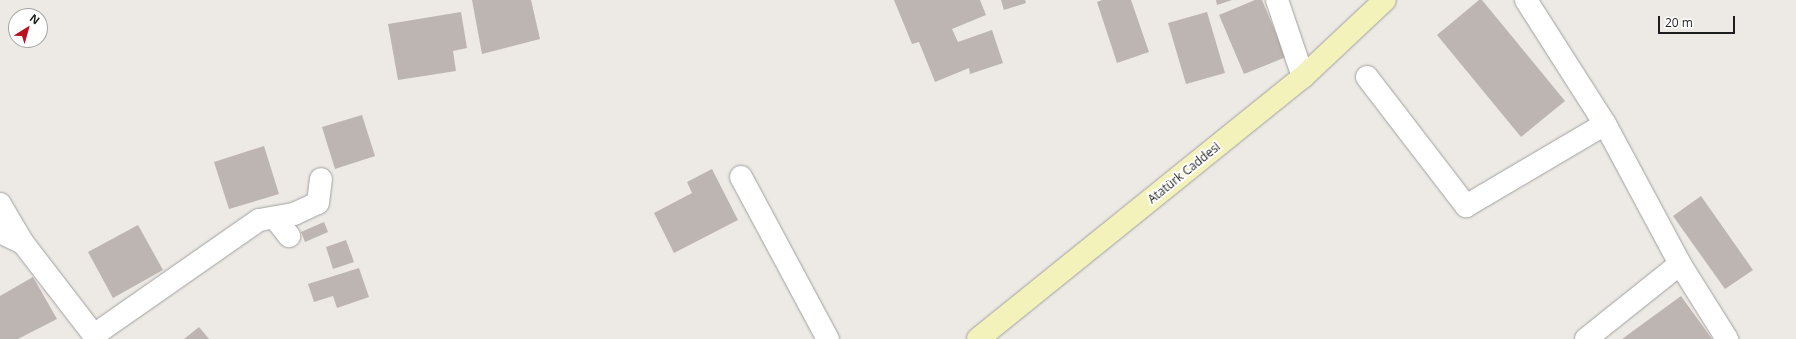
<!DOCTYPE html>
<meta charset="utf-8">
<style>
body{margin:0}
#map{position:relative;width:1796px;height:339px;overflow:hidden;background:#ede9e4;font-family:"Open Sans",sans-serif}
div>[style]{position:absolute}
.building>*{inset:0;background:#bdb5b1}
.roads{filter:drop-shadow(0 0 1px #a1a1a1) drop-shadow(0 0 1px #a1a1a1)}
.street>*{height:22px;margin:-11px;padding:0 11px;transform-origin:11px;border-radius:11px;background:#fff}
.secondary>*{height:22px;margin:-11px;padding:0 11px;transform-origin:11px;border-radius:11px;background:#f4f2bb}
span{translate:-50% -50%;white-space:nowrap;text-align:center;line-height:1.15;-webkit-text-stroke:4px #fff;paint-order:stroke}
.street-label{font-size:12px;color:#1d1d1d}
.north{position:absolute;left:8px;top:8px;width:40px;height:40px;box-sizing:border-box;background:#fff;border:1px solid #a5a5a5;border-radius:50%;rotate:37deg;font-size:11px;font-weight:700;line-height:16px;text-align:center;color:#1d1d1d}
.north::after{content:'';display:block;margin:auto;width:14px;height:18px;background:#b9111e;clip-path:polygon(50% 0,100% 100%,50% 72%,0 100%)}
.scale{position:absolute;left:1658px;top:16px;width:77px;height:18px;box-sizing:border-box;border:2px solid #1d1d1d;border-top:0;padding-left:5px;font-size:12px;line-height:14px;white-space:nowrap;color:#1d1d1d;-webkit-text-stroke:3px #fff;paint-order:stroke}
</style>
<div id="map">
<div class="building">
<i style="clip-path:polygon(472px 0,531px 0,540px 39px,482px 54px)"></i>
<i style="clip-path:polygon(894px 0,980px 0,986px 15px,952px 29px,958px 42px,992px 30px,1003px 63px,970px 74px,969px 68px,935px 82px,919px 42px,912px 44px)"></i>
<i style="clip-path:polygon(1001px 0,1025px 0,1026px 3px,1004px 10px)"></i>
<i style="clip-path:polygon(1102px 0,1131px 0,1149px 52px,1117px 63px,1097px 2px)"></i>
<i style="clip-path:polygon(1216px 0,1232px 0,1217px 5px)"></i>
<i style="clip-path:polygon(1255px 0,1262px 0,1286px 57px,1244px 74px,1219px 15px)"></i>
<i style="clip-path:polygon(1479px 0,1482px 0,1565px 101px,1521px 137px,1437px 35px)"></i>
<i style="clip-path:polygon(461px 12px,467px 48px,453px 51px,456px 71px,398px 80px,388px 24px)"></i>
<i style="clip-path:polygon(1207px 12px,1225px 73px,1186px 84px,1168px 23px)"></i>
<i style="clip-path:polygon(362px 115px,375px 156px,335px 169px,322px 127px)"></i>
<i style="clip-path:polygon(264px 146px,279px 194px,229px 209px,214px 162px)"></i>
<i style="clip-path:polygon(712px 169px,738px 220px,674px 253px,654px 213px,692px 193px,687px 182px)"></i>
<i style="clip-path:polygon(1701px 196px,1753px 270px,1725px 289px,1673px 216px)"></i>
<i style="clip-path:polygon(324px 222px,328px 232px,305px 242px,301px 232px)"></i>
<i style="clip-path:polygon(138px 225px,163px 270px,113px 298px,88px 252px)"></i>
<i style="clip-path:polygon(346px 240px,354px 262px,333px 269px,326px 247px)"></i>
<i style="clip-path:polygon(359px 268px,369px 297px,337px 308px,333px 296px,314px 302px,308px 284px)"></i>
<i style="clip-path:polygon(33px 277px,57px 319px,18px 339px,0 339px,0 296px)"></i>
<i style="clip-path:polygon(1681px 296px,1712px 339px,1622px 339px)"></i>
<i style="clip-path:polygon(199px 327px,209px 339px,184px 339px)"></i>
</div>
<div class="roads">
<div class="street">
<i style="left:1277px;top:0;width:81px;rotate:71.3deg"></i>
<i style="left:1526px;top:0;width:147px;rotate:57.5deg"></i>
<i style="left:1605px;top:124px;width:159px;rotate:61.8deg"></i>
<i style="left:1680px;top:264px;width:89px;rotate:57.9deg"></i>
<i style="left:1367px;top:77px;width:163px;rotate:52.5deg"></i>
<i style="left:1466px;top:206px;width:161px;rotate:-30.5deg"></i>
<i style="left:741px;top:177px;width:184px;rotate:61.8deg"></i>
<i style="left:0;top:204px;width:45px;rotate:59.5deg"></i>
<i style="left:275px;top:218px;width:23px;rotate:52deg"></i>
<i style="left:0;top:232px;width:25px;rotate:26deg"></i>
<i style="left:23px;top:243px;width:121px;rotate:52.4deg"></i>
<i style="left:94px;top:335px;width:201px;rotate:-34.9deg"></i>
<i style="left:259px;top:220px;width:36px;rotate:-10deg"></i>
<i style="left:294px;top:214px;width:26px;rotate:-25deg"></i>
<i style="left:318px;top:203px;width:24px;rotate:-83deg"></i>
<i style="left:1586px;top:339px;width:120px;rotate:-38.6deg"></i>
</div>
<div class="secondary">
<i style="left:978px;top:339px;width:417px;rotate:-38.9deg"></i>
<i style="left:1303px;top:77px;width:112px;rotate:-43.2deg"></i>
</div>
</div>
<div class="street-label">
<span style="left:1184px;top:173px;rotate:-39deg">Atatürk Caddesi</span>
</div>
<div class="north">N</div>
<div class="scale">20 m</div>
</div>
